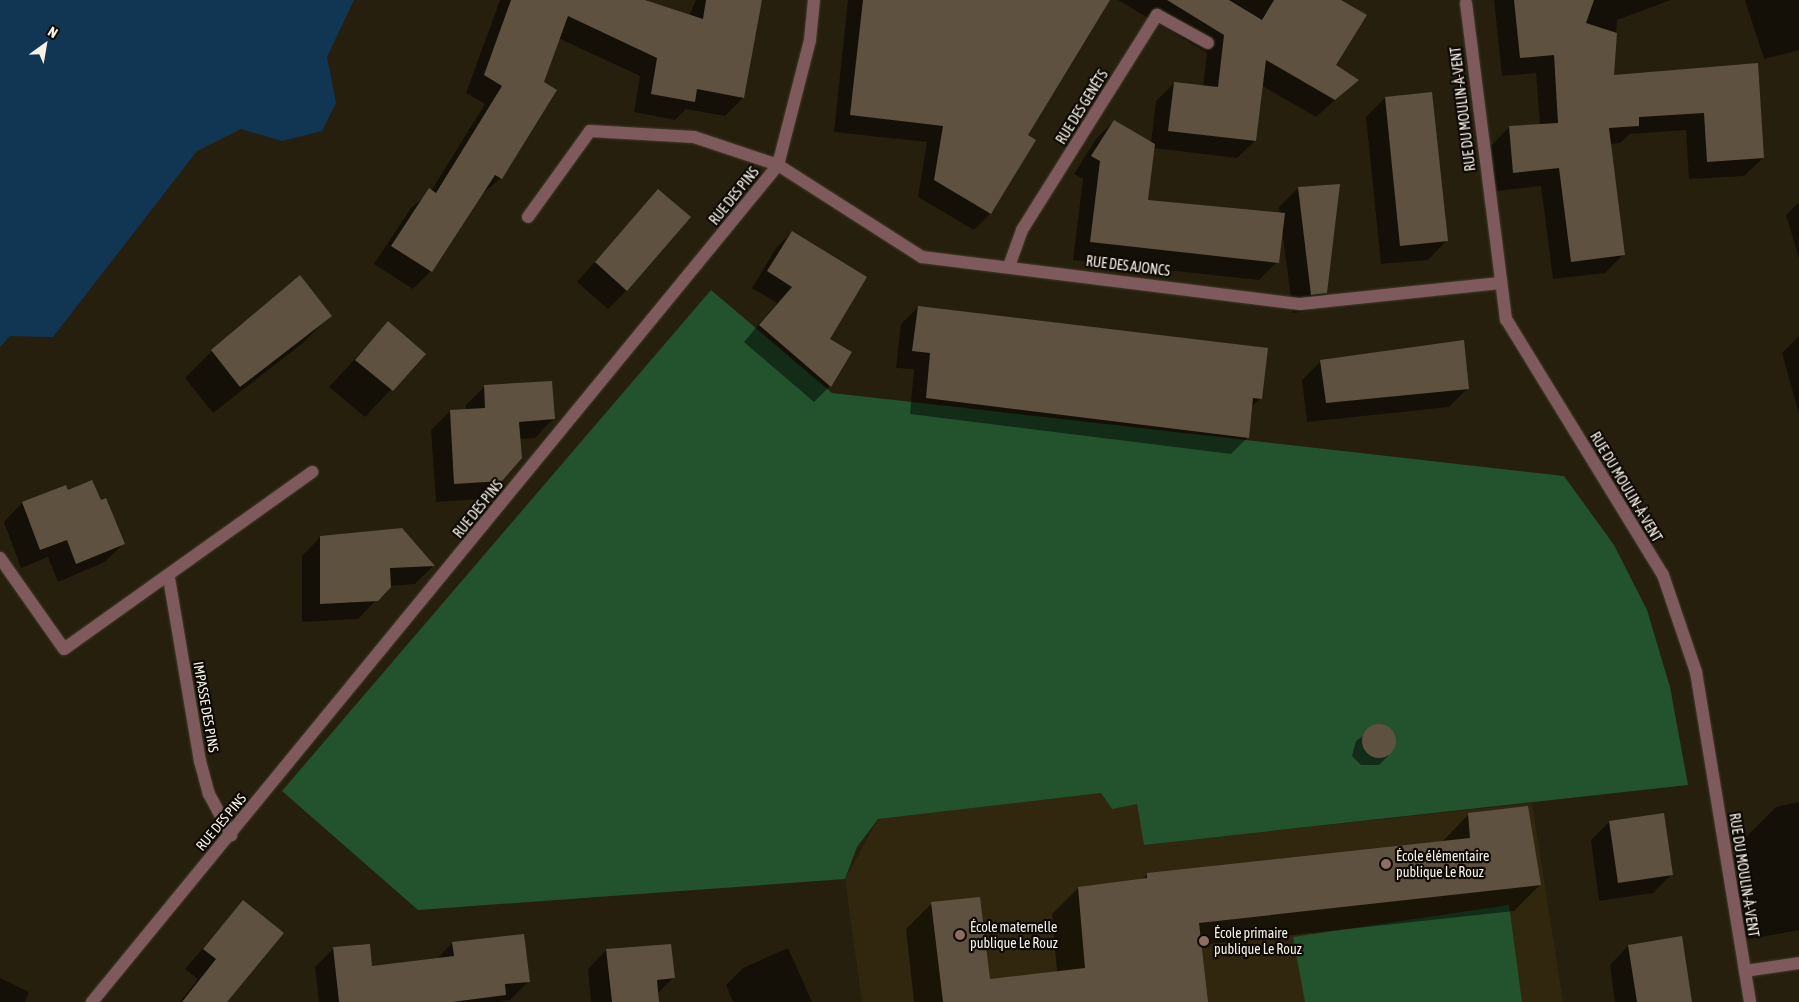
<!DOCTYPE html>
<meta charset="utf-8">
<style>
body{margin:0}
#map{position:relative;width:1799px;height:1002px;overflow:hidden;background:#271f0e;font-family:"Asap Condensed",sans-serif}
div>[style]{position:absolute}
.built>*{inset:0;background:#31270e}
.green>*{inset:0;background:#22532d}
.water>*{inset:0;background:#113653}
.shadow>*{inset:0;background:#0007}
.building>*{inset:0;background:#5e5140}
.round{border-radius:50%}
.roads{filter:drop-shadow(0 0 1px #443c2c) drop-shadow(0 0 1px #443c2c)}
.minor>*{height:12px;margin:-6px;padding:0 6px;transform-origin:6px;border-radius:6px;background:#7f5a5d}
.dots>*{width:14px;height:14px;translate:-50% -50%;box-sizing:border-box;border:2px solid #0d0904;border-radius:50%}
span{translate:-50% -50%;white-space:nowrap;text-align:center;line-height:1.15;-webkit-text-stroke:4.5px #0d0904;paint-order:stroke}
.street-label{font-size:14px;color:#f6f0e5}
.poi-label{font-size:14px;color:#f6f0e5}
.left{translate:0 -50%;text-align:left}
.north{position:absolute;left:20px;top:20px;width:50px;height:50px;-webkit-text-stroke:4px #0d0904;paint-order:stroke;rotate:32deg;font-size:14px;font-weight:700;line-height:20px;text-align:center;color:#f6f0e5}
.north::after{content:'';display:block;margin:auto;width:18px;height:22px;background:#f6f0e5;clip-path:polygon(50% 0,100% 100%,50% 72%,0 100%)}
</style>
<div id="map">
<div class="built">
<i style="clip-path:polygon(1101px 793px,1137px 804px,1144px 845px,1532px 803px,1563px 1002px,862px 1002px,845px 879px,878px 819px)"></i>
</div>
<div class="green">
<i style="clip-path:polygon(711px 290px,832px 393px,1564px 476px,1614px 545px,1647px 610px,1670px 687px,1688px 785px,1144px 845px,1137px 804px,1112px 809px,1101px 793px,878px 819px,857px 847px,845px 879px,418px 910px,282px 791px)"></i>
<i style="clip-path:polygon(1509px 905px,1522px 1002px,1305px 1002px,1293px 937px)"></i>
</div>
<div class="water">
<i style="clip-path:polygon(0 0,354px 0,327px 57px,336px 103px,322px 131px,282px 141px,241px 129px,197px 151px,53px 337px,10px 336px,0 347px)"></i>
</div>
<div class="shadow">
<i style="clip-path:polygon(500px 0,641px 0,689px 16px,696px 0,760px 0,743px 98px,725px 116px,686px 109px,675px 120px,634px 112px,640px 76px,558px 38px,501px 178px,481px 195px,431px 271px,413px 289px,374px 264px,411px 208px,431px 191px,485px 104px,466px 93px)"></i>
<i style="clip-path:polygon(848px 0,1084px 0,1026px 135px,1034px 140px,990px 214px,974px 230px,918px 197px,927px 142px,834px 132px)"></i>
<i style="clip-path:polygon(1118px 0,1339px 0,1335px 66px,1357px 80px,1316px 117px,1261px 85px,1255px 141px,1237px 158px,1153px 148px,1147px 202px,1280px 214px,1279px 207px,1298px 188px,1339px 185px,1326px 292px,1307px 311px,1293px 313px,1282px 230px,1277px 262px,1259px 280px,1073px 260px,1083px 179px,1074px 174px,1096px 139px,1114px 121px,1151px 143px,1156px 101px,1174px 83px,1203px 87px,1207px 53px)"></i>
<i style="clip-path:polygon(1494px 0,1671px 0,1617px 20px,1613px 77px,1757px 65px,1763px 158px,1744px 176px,1689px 179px,1686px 130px,1630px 134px,1620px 143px,1610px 144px,1623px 255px,1605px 273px,1553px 279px,1541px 186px,1496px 191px,1491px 146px,1509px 127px,1540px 125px,1536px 73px,1502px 76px)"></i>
<i style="clip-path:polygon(1745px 0,1799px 0,1799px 50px,1764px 59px)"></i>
<i style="clip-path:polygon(1431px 94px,1446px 241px,1428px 260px,1381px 264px,1366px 117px,1385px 98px)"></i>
<i style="clip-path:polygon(658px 190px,627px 290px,608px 309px,577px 282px)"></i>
<i style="clip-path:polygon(1799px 202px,1799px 258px,1786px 215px)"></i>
<i style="clip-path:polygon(792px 232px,828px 339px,830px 386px,814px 402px,744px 342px,777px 303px,752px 288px,776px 248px)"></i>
<i style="clip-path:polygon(918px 307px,1261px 398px,1251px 407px,1248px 437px,1231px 454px,910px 414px,914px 369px,896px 368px,901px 324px)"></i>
<i style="clip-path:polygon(330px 316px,303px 343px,213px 413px,185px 378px,212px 351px)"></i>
<i style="clip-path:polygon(388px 323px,424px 354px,365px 417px,329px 387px)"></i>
<i style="clip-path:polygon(1799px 336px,1799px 414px,1782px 353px)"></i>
<i style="clip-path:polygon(1462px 342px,1468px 388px,1449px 407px,1307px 422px,1302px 380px,1321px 361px)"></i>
<i style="clip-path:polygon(485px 386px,553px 419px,535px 438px,519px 439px,501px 480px,482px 499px,436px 502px,431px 430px,450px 411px,466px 410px,466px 405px)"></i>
<i style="clip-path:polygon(67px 492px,100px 502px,123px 544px,105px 562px,58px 582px,48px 557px,21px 568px,4px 522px,22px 503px)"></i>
<i style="clip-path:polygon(320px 537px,433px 566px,415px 584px,390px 586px,358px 619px,302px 622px,302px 556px)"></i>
<i style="clip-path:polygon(1378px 725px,1392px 731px,1395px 738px,1388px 756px,1379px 765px,1361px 765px,1352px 756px,1356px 741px)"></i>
<i style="clip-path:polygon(1799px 802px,1799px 930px,1745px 940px,1736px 888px,1749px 875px,1743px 840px,1776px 807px)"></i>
<i style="clip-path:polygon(1468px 815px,1540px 885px,1514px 911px,1200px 945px,1207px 1002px,914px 1002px,906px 929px,932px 903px,989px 980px,1057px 972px,1052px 914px,1078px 888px,1141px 880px,1147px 875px,1442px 842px)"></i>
<i style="clip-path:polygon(1609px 822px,1672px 874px,1653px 893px,1599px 901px,1591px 840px)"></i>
<i style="clip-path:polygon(243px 902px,226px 1002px,180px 1002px,198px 979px,185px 969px)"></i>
<i style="clip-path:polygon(452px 943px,529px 981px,510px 1000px,498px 1002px,319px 1002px,315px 967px,334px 948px,371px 967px,436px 960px)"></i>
<i style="clip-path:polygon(1628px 946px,1692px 1002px,1615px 1002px,1610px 965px)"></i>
<i style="clip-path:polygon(788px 948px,812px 1002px,733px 1002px,726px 985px,743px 968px)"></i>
<i style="clip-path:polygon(606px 950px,674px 977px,657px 994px,658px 1002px,591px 1002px,588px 969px)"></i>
<i style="clip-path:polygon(0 978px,29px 992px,25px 1002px,0 1002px)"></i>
</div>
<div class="building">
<i style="clip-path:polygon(511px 0,645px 0,703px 19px,706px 0,762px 0,744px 98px,697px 89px,695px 102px,651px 94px,657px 58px,568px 16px,544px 82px,557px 90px,502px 179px,495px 175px,432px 272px,391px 246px,429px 188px,436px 193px,502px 86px,484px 75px)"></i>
<i style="clip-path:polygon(863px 0,1110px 0,1028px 135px,1036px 140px,991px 214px,934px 180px,943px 126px,850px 115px)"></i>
<i style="clip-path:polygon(1167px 0,1229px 0,1262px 20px,1274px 0,1341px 0,1367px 15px,1336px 65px,1359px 80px,1335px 100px,1266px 60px,1256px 141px,1168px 131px,1174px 82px,1218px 87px,1224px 35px)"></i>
<i style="clip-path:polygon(1514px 0,1594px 0,1586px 23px,1617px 33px,1614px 75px,1758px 63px,1764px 158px,1707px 162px,1704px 113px,1639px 117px,1639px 126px,1609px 128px,1625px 255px,1571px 262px,1559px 168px,1513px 173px,1509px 126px,1558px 123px,1554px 55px,1520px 58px)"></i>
<i style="clip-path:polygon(1432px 92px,1448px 241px,1400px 246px,1385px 97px)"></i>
<i style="clip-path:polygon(1114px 120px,1155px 144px,1148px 200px,1285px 213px,1279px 263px,1090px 242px,1100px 161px,1091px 156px)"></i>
<i style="clip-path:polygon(1340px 184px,1327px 293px,1311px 295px,1298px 187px)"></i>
<i style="clip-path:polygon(658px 189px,691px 217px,627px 291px,595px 262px)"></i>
<i style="clip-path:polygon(792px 231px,867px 277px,830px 339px,852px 352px,831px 387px,759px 325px,792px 287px,767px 271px)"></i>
<i style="clip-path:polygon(300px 275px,332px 316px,240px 387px,211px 350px)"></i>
<i style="clip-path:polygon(918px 306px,1268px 348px,1262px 399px,1253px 398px,1249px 438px,926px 398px,930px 353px,912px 351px)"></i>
<i style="clip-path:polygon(388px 321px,426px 354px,393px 391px,355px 360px)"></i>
<i style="clip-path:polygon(1464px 340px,1469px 389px,1326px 403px,1320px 360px)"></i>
<i style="clip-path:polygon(552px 381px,555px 419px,519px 422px,522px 458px,502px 481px,454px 484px,450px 410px,485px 408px,484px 385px)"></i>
<i style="clip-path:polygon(92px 480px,101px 500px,106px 498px,125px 544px,76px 564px,67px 540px,40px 550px,22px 502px,66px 485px,68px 490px)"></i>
<i style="clip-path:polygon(402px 528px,435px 566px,390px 568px,391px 587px,378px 601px,320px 604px,320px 536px)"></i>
<i class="round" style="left:1362px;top:724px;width:34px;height:34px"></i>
<i style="clip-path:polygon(1528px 806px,1541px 885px,1199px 923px,1208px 1002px,943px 1002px,931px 902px,980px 897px,990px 979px,1085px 968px,1078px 887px,1147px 878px,1147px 873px,1470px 838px,1468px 813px)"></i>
<i style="clip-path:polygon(1664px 813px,1673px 875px,1618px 883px,1609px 821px)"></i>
<i style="clip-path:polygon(243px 900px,284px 933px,227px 1002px,182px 1002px,216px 959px,203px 949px)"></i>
<i style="clip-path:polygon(524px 934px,530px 982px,505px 984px,506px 995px,452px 1002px,339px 1002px,333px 947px,370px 944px,372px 966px,454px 956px,452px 942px)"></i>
<i style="clip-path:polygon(1682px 936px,1692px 1002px,1637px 1002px,1628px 945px)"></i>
<i style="clip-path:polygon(671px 944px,675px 978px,657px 980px,659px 1002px,612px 1002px,606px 949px)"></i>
</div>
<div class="roads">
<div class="minor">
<i style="left:1466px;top:3px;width:319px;rotate:82.8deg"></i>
<i style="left:1506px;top:319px;width:300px;rotate:58.5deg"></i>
<i style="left:1663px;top:575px;width:102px;rotate:71.2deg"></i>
<i style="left:1696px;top:672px;width:334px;rotate:80.7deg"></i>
<i style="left:528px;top:217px;width:106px;rotate:-54.2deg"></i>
<i style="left:590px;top:131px;width:104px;rotate:3.3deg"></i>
<i style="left:694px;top:137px;width:89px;rotate:18.4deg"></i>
<i style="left:778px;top:165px;width:171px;rotate:32.6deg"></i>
<i style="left:922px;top:257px;width:381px;rotate:7.1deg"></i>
<i style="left:1300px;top:304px;width:201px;rotate:-6deg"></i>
<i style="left:1009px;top:266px;width:38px;rotate:-70deg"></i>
<i style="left:1022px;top:230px;width:254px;rotate:-57.9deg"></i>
<i style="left:1157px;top:15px;width:58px;rotate:28.8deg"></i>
<i style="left:0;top:558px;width:111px;rotate:54.9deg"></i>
<i style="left:64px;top:649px;width:305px;rotate:-35.5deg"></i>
<i style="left:169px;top:578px;width:186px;rotate:80.4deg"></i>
<i style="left:200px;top:761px;width:34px;rotate:75deg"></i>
<i style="left:209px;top:794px;width:47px;rotate:61.8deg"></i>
<i style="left:1745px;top:971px;width:55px;rotate:-8.4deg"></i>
<i style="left:92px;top:1002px;width:1082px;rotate:-50.66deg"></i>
<i style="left:778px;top:165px;width:129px;rotate:-75.6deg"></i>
<i style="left:810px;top:40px;width:40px;rotate:-84.3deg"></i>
</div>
</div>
<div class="dots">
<i style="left:1386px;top:864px;background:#8d6e63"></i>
<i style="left:960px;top:935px;background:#8d6e63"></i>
<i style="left:1204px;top:941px;background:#8d6e63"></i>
</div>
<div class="street-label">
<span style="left:1082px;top:107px;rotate:-58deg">RUE DES GENÊTS</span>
<span style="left:1463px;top:109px;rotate:-97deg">RUE DU MOULIN-À-VENT</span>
<span style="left:734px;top:196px;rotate:-51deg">RUE DES PINS</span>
<span style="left:1128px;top:266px;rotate:7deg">RUE DES AJONCS</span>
<span style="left:1626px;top:487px;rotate:59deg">RUE DU MOULIN-À-VENT</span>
<span style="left:478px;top:509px;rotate:-51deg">RUE DES PINS</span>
<span style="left:206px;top:707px;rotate:80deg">IMPASSE DES PINS</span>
<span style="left:221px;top:822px;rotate:-50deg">RUE DES PINS</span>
<span style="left:1744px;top:875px;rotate:81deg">RUE DU MOULIN-À-VENT</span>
</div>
<div class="poi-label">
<span class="left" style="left:1396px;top:864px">École élémentaire<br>publique Le Rouz</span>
<span class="left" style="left:970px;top:935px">École maternelle<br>publique Le Rouz</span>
<span class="left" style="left:1214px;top:941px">École primaire<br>publique Le Rouz</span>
</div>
<div class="north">N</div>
</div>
